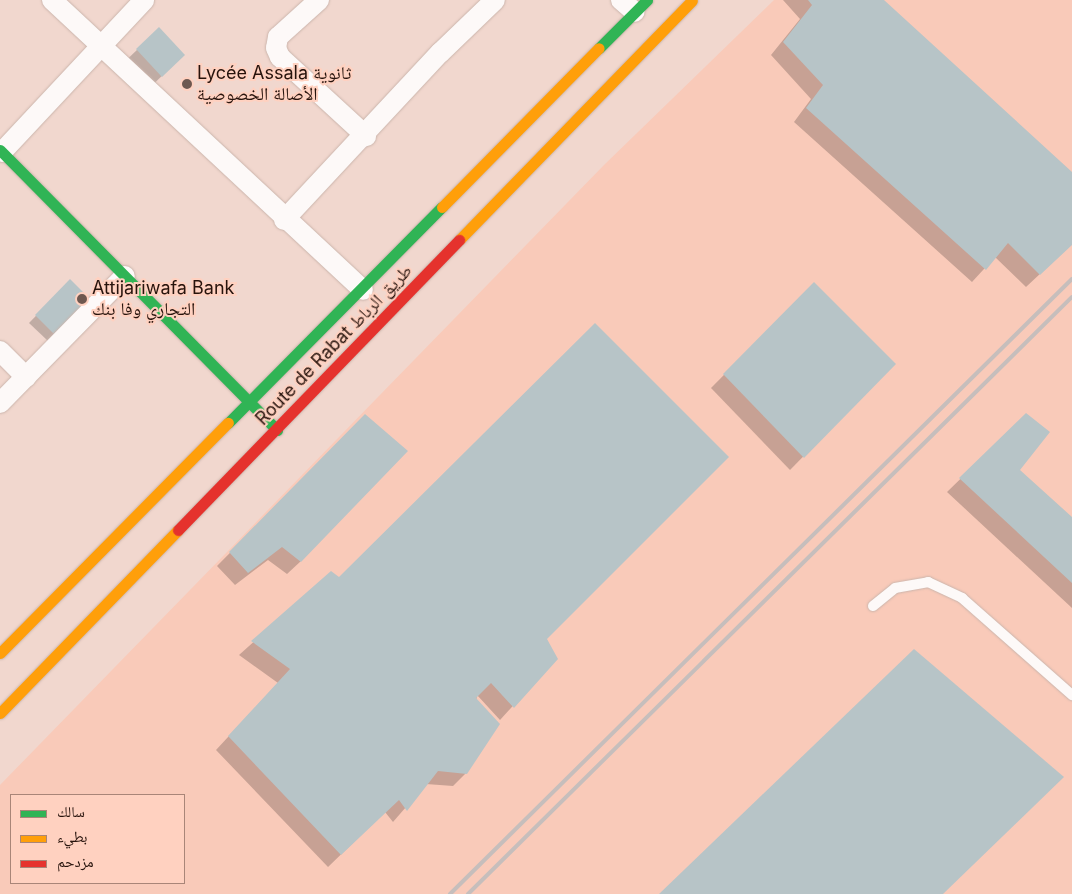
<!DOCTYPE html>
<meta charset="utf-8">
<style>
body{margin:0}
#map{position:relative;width:1072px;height:894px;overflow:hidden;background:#f1d7ce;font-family:Inter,"Noto Naskh Arabic",sans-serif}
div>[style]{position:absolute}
.built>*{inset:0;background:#f9cab9}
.shadow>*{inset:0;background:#0003}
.building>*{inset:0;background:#b7c4c7}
.roads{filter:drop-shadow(0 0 1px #cbb5ac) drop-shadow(0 0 1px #cbb5ac)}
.lane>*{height:10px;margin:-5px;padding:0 5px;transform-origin:5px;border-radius:5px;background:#fdf9f8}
.street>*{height:20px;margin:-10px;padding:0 10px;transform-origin:10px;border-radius:10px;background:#fdf9f8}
.fast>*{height:11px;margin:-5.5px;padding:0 5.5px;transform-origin:5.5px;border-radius:5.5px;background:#30b455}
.slow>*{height:11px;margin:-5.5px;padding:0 5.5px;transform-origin:5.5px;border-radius:5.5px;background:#ff9f0a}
.jam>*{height:11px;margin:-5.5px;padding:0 5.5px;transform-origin:5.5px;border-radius:5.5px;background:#e5322d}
.rail>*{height:4px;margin:-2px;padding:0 2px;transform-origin:2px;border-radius:2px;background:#c6bebc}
.dots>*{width:14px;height:14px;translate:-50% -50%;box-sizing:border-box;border:2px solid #ffd1c0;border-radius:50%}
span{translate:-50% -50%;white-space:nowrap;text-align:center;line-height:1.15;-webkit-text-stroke:4px #ffd1c0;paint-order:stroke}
.poi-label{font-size:18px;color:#27130c}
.left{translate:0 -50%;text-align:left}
.street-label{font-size:18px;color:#27130c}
.legend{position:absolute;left:10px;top:794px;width:175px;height:90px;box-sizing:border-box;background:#ffd1c0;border:1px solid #a98578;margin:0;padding:6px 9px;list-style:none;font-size:15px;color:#27130c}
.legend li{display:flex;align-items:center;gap:10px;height:25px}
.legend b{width:25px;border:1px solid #a98578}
</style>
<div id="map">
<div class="built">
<i style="clip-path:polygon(evenodd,774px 0,1072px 0,1072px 894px,0 894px,0 785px,604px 165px,774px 0,11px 795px,184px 795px,184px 883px,11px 883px,11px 795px)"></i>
</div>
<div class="shadow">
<i style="clip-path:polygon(783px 0,882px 0,1072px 173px,1072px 244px,1026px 287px,995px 257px,972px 282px,794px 122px,811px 99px,771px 55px,800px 19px)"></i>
<i style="clip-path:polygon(159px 29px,165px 73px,143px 94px,118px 68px)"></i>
<i style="clip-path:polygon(70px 281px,88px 299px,48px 341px,29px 323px)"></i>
<i style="clip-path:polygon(814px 284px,894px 364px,790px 470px,711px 388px)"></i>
<i style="clip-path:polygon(1026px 415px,1018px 470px,1072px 519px,1072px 608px,947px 492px)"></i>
<i style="clip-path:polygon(365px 416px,301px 561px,287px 574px,268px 560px,235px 585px,217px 566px)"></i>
<i style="clip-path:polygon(331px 573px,339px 579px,546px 638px,556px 659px,500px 720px,477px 695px,466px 773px,453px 786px,426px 784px,393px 822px,385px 812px,328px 867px,216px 750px,278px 683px,239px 655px)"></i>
</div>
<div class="building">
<i style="clip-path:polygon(808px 0,884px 0,1072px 172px,1072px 245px,1040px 275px,1008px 243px,986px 270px,806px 108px,823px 85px,783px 42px,812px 5px)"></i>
<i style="clip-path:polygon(159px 27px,185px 55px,162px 77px,136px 49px)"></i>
<i style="clip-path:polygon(70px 279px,90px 299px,55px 335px,35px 315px)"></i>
<i style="clip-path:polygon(814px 282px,896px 364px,804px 458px,723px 374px)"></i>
<i style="clip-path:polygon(595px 323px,729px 457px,547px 639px,558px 659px,514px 708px,491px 683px,476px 698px,500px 724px,467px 774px,438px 771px,407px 811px,399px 800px,341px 855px,228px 736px,290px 669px,251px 641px,331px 571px,339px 577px)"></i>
<i style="clip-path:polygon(1026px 413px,1050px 432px,1020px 470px,1072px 517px,1072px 583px,959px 478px)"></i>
<i style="clip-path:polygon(365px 414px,408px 451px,301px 562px,282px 547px,248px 573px,229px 552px)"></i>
<i style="clip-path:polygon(914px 649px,1064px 777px,943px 894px,659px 894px)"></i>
</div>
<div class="roads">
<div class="lane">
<i style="left:873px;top:606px;width:28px;rotate:-39deg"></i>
<i style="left:895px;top:588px;width:34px;rotate:-10deg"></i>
<i style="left:928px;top:582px;width:38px;rotate:25deg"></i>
<i style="left:962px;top:598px;width:147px;rotate:41.4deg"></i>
</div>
<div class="street">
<i style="left:52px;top:0;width:425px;rotate:43deg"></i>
<i style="left:319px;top:0;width:55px;rotate:137.9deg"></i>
<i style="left:278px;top:37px;width:11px;rotate:100deg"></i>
<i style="left:276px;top:48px;width:10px;rotate:66deg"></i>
<i style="left:280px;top:57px;width:117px;rotate:42.6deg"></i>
<i style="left:621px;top:0;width:18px;rotate:41deg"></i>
<i style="left:2px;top:152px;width:208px;rotate:-46.9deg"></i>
<i style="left:284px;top:220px;width:229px;rotate:-47deg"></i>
<i style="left:440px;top:53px;width:76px;rotate:-43.9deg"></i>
<i style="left:0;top:351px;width:37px;rotate:45deg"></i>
<i style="left:0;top:403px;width:178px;rotate:-45.5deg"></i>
</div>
<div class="fast">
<i style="left:599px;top:48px;width:68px;rotate:-45deg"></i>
<i style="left:0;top:150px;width:394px;rotate:45.3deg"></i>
<i style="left:228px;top:423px;width:304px;rotate:-45.3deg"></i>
</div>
<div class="slow">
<i style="left:442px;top:207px;width:223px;rotate:-45.4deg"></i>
<i style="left:459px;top:240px;width:334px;rotate:-45.8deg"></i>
<i style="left:0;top:653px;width:324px;rotate:-45.3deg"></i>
<i style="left:0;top:713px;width:255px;rotate:-45.8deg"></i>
</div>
<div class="jam">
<i style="left:178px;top:530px;width:404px;rotate:-45.9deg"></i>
</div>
</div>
<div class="rail">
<i style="left:450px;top:894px;width:875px;rotate:-44.68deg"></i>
<i style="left:468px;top:894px;width:849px;rotate:-44.67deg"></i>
</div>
<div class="dots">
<i style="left:187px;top:84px;background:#6e5850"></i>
<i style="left:82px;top:299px;background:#6e5850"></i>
</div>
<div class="poi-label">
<span class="left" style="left:197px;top:84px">Lycée Assala ثانوية<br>الأصالة الخصوصية</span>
<span class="left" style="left:92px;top:299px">Attijariwafa Bank<br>التجاري وفا بنك</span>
</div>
<div class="street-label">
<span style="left:334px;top:345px;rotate:-46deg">Route de Rabat طريق الرباط</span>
</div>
<ul class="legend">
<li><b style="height:6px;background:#30b455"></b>سالك</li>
<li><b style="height:6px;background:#ff9f0a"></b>بطيء</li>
<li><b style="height:6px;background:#e5322d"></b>مزدحم</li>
</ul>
</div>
